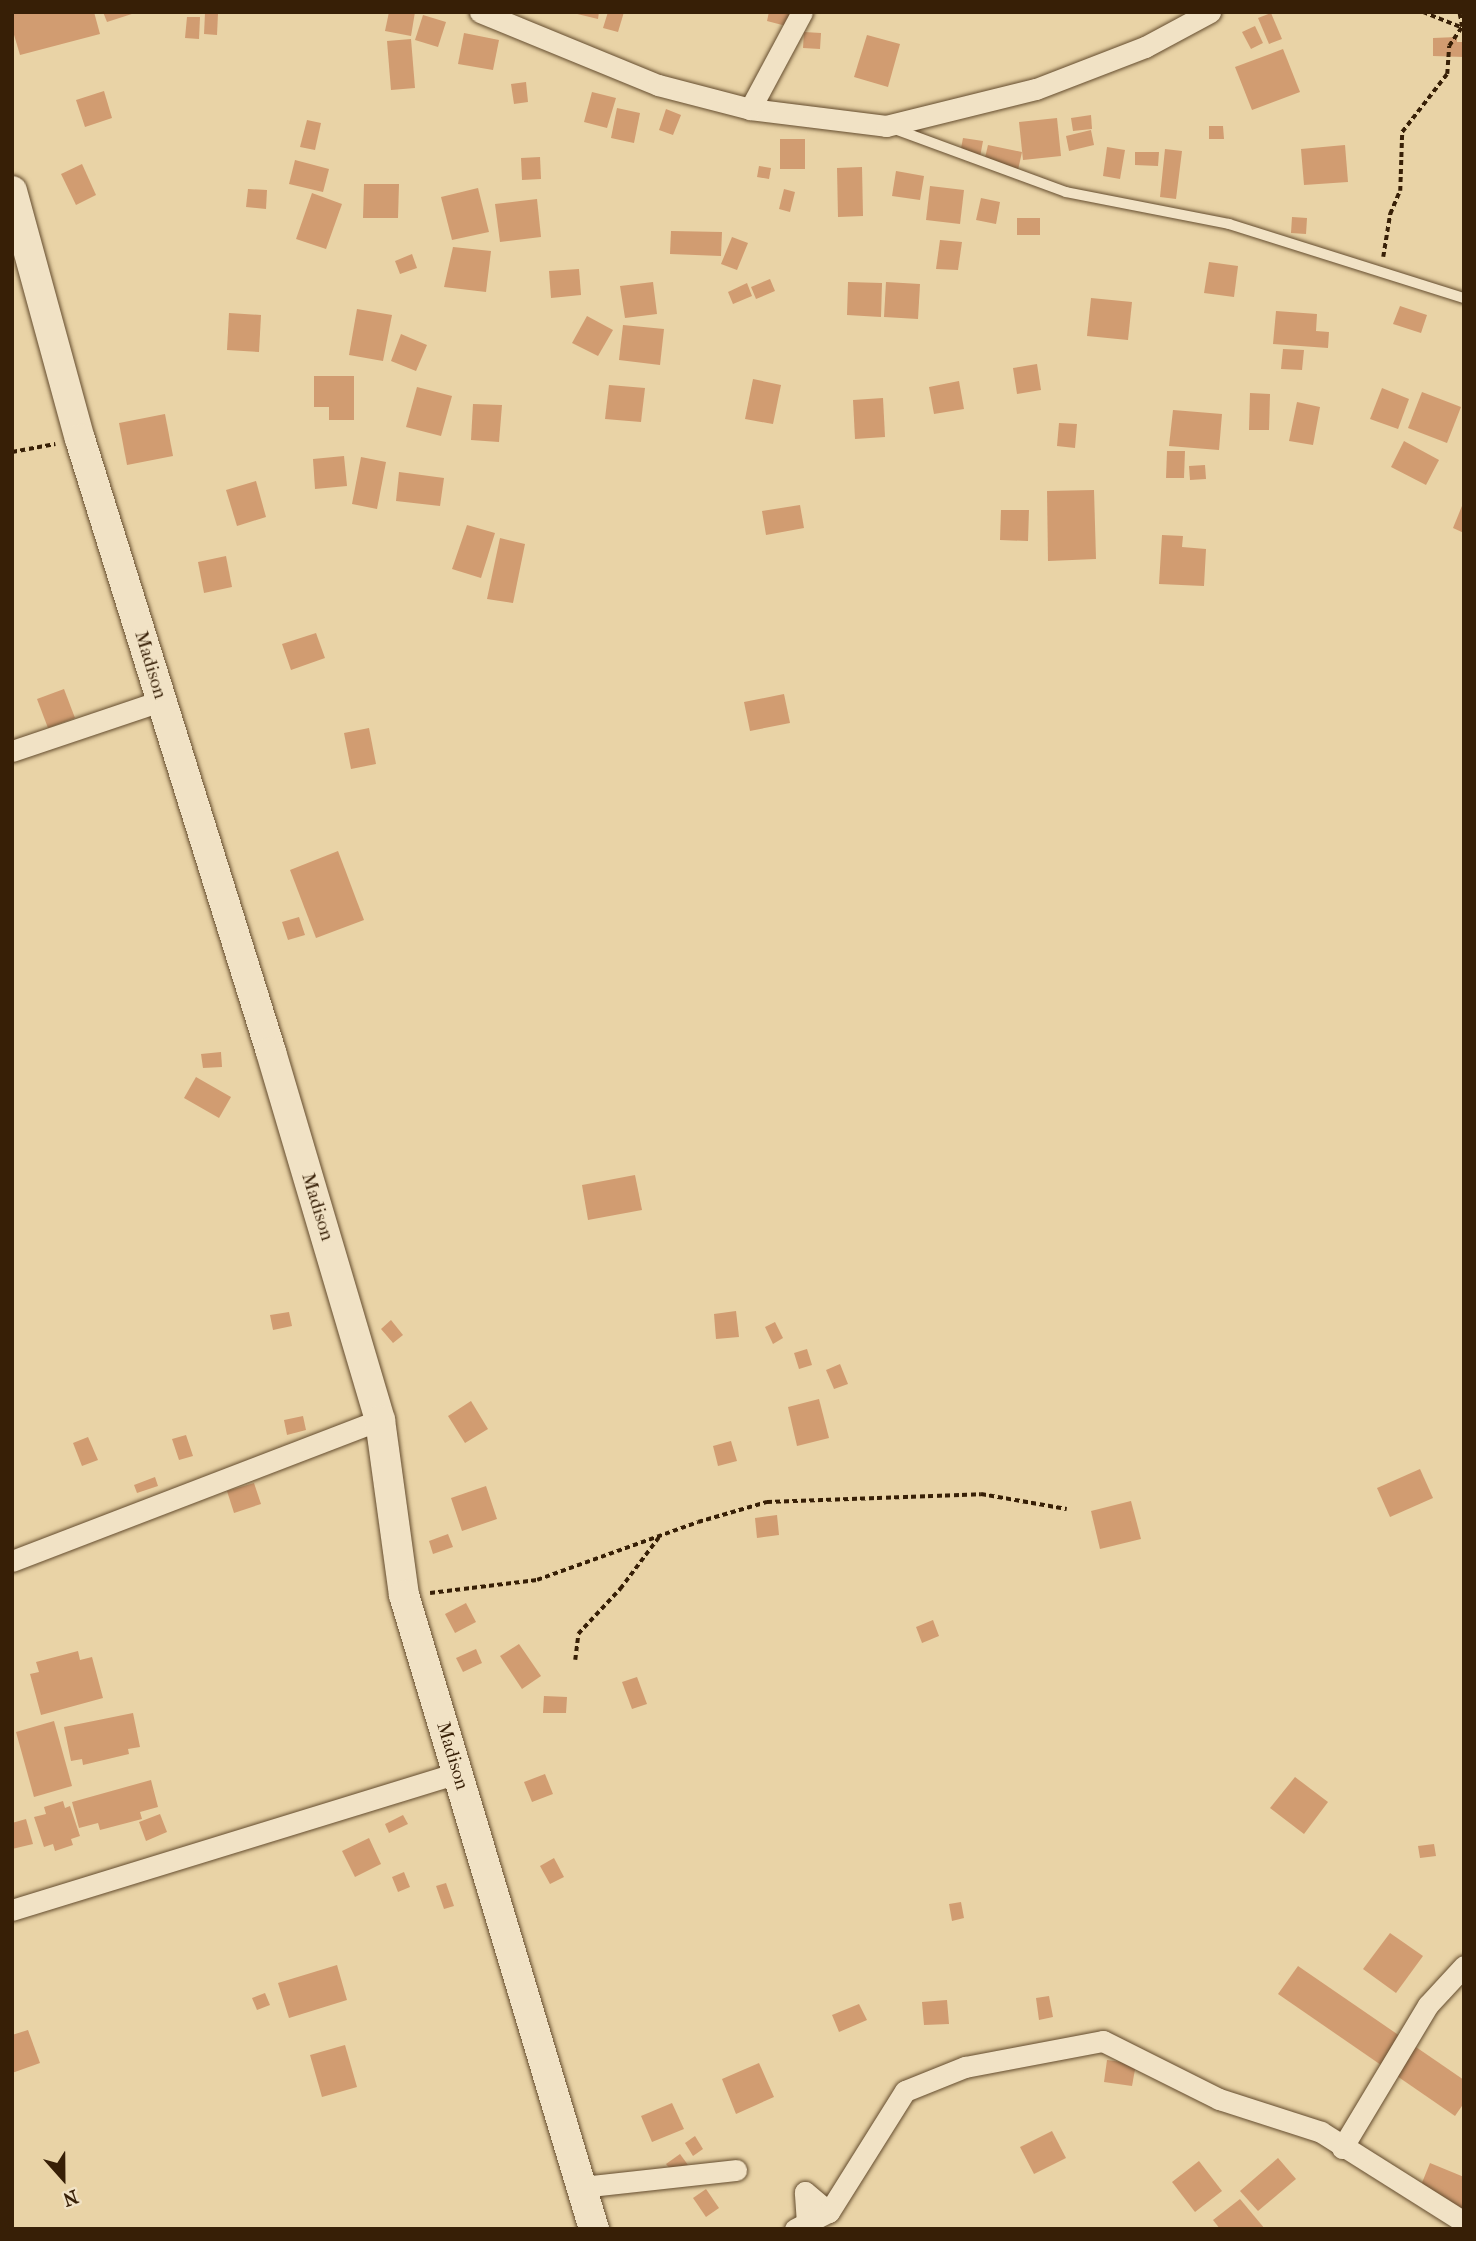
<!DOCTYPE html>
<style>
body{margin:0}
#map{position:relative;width:1476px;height:2241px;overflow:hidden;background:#e9d3a6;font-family:"IM FELL French Canon",serif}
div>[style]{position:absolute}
.building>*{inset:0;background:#d19c71}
.path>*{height:3.5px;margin-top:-1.75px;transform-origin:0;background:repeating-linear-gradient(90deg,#371f06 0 5px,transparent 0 8.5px)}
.roads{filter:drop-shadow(0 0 2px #644c2e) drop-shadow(0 0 2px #644c2e)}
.lane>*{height:10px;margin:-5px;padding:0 5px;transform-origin:5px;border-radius:5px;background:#f1e2c5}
.street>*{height:21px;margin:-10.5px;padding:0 10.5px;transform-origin:10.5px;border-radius:10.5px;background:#f1e2c5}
.secondary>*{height:30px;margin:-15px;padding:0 15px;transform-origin:15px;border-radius:15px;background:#f1e2c5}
span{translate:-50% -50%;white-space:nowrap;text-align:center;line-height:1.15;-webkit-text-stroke:7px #f1e2c5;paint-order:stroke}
.street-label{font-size:19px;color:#371f06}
.frame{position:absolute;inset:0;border:14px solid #371f06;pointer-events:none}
.north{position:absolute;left:28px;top:2143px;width:70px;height:70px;-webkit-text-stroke:5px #f1e2c5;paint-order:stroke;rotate:159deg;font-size:19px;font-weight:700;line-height:28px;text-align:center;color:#371f06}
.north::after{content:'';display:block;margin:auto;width:24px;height:32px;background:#371f06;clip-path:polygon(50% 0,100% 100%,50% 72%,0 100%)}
</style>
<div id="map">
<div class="building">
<i style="clip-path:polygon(12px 12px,94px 12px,100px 34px,20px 55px,12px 28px)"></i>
<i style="clip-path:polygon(103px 12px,138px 12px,107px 22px)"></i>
<i style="clip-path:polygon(389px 12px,415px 12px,411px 36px,385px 31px)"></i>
<i style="clip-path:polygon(569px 12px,599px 12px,598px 19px)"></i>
<i style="clip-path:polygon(608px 12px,624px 12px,618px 32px,603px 28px)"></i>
<i style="clip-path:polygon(769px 12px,794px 12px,790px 27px,767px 21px)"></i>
<i style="clip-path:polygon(205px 13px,218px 13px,217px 35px,204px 34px)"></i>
<i style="clip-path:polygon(1271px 13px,1282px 39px,1269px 44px,1258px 18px)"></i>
<i style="clip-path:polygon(423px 15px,446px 22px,438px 47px,415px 40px)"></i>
<i style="clip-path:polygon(187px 17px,200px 17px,199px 39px,185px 38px)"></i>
<i style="clip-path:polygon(1255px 26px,1263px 43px,1251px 49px,1242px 32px)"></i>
<i style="clip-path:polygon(804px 32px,821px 33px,820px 49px,803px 48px)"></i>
<i style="clip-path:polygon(464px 33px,499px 40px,493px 70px,458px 64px)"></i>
<i style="clip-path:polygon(867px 35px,900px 44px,888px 87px,854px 77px)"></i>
<i style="clip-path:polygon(1457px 37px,1457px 42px,1464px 42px,1464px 57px,1433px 56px,1433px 38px)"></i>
<i style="clip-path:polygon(411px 39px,415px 88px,391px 90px,387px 41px)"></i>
<i style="clip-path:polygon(1283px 49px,1300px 92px,1252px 110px,1235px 67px)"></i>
<i style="clip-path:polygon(526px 82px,528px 102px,514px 104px,511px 84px)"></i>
<i style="clip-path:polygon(104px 91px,112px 118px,85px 127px,76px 100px)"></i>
<i style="clip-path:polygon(592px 92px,616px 98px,607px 128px,584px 122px)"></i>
<i style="clip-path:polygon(617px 108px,640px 113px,634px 143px,611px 138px)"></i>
<i style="clip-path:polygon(666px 109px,681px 115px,673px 135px,659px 130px)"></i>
<i style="clip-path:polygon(1091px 115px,1092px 129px,1073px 131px,1071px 118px)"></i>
<i style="clip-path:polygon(1057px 118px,1061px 156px,1023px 160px,1019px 122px)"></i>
<i style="clip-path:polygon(307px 120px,321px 123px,315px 150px,300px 147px)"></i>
<i style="clip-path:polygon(1209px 126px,1223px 126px,1224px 139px,1209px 139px)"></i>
<i style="clip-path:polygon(1091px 130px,1094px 145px,1069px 151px,1066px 136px)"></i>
<i style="clip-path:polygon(963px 138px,983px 141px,980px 157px,960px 154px)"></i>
<i style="clip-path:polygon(780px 139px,805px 139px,805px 169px,780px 169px)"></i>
<i style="clip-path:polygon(988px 145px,1022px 152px,1018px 170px,984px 162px)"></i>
<i style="clip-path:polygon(1345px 145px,1348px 182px,1304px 185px,1301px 149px)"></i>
<i style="clip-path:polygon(1107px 147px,1125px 150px,1120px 179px,1103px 176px)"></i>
<i style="clip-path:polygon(1165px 149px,1182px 151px,1176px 199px,1160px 197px)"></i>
<i style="clip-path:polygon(1135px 152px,1159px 152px,1158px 166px,1135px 165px)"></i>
<i style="clip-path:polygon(540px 157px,541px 179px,522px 180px,521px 158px)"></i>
<i style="clip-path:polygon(295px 160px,329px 169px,323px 192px,289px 184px)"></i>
<i style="clip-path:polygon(82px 164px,96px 195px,76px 205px,61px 174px)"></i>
<i style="clip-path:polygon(759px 166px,771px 168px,769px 179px,757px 177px)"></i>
<i style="clip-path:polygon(862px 167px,863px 216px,838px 217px,837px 168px)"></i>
<i style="clip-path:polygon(896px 171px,924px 176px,920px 200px,892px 196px)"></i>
<i style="clip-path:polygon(364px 184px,399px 184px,398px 218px,363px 218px)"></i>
<i style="clip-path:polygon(930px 186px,964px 190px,960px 224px,926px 220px)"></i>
<i style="clip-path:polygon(478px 188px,489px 232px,452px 240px,441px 197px)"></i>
<i style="clip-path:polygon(248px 189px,267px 190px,266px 209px,246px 207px)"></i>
<i style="clip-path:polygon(784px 189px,795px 192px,790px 212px,779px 209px)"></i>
<i style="clip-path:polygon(312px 193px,342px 204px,326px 249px,296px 239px)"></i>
<i style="clip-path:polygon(981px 198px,1000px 202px,996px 224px,976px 220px)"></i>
<i style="clip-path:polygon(537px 199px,541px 237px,500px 242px,495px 204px)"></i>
<i style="clip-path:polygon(1292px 217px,1307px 218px,1306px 234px,1291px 233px)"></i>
<i style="clip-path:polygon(1017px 218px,1040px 218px,1040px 235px,1017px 235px)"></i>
<i style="clip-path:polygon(671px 231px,722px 232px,721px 256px,670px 254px)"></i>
<i style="clip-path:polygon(732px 237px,748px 243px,737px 270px,721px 264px)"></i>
<i style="clip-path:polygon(940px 240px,962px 242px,958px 270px,936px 269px)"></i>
<i style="clip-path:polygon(453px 247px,491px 251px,486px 292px,444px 287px)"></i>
<i style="clip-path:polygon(412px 254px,417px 268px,400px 274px,395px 261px)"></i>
<i style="clip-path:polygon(1209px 262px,1238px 266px,1234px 297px,1204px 293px)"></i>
<i style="clip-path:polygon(579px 269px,581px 295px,551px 298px,549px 271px)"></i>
<i style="clip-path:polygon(770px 279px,775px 291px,756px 299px,751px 287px)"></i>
<i style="clip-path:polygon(653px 282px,657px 314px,625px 318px,620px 286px)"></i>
<i style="clip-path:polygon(848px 282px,882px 283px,881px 317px,847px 315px)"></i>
<i style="clip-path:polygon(886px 282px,920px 284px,918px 319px,884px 317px)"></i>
<i style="clip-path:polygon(747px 283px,752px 296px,733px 304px,728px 292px)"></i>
<i style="clip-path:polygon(1091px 298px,1132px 302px,1128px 340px,1087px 336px)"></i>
<i style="clip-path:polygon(1400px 306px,1427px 315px,1421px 333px,1393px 324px)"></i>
<i style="clip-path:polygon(357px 309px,392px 315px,383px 361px,349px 355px)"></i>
<i style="clip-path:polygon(1276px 311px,1317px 314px,1316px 331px,1329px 332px,1328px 348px,1273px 344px)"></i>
<i style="clip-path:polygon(229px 313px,261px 315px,259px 352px,227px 350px)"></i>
<i style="clip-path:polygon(587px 316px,613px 330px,598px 356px,572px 343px)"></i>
<i style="clip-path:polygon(623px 325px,664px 329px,660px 365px,619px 360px)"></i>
<i style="clip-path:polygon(401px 334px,427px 345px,416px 371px,391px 361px)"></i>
<i style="clip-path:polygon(1283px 349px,1304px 350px,1302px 370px,1281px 369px)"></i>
<i style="clip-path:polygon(1037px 364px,1041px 390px,1017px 394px,1013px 368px)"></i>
<i style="clip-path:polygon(314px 376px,354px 376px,354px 420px,329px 420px,329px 407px,314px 407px)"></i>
<i style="clip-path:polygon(753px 379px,781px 385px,773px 424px,745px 419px)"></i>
<i style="clip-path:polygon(959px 381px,964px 409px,934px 414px,929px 387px)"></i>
<i style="clip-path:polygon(609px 385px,645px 388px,641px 422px,605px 419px)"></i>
<i style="clip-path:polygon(417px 387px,452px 396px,441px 436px,406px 427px)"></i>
<i style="clip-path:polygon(1382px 388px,1409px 399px,1398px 429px,1370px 419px)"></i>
<i style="clip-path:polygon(1422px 392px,1461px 407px,1447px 443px,1408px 428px)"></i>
<i style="clip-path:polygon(1250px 393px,1270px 394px,1269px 430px,1249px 430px)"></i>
<i style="clip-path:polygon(883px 398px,885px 437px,855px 439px,853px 400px)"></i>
<i style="clip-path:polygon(1297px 402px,1320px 407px,1313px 445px,1289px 441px)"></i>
<i style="clip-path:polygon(473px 404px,502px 405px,499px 442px,471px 440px)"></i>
<i style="clip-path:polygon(1173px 410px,1222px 414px,1219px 450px,1169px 446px)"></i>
<i style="clip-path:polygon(165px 414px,173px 456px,127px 465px,119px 423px)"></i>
<i style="clip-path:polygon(1059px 423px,1077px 424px,1075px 448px,1057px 446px)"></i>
<i style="clip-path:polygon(1404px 441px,1439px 460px,1426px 485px,1391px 467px)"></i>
<i style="clip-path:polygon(1167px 451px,1185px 451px,1184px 478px,1166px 478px)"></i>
<i style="clip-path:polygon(344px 456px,347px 486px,315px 489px,313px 459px)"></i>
<i style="clip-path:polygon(361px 457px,386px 462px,377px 509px,352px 504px)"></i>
<i style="clip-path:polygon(1205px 465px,1206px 479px,1190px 480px,1189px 466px)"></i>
<i style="clip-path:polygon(399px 472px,444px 478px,440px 506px,396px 501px)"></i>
<i style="clip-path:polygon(256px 481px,266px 517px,237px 526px,226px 490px)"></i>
<i style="clip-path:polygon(1094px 490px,1096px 559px,1048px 561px,1047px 491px)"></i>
<i style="clip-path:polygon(1464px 501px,1464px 533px,1453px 528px)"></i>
<i style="clip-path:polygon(800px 505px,804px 528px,766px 535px,762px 511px)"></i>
<i style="clip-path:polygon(1001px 510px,1029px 510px,1028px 541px,1000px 540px)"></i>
<i style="clip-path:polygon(467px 525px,495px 533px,481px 578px,452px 569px)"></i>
<i style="clip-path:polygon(1162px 535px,1183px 536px,1182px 547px,1206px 549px,1204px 586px,1159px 584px)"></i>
<i style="clip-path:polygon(500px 538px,525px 544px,513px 603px,487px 599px)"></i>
<i style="clip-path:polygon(226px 556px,232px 587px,204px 593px,198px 562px)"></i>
<i style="clip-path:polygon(316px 633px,325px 658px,291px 670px,282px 644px)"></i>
<i style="clip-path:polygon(64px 689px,75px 718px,48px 728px,37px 699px)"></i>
<i style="clip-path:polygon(784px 694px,790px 723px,750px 731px,744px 702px)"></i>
<i style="clip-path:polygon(369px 728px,376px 764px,351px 769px,344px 733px)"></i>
<i style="clip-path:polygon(338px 851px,364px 920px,316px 938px,290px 870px)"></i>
<i style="clip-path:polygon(299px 917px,305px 935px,288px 940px,282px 922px)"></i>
<i style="clip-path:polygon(221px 1052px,222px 1067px,203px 1068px,201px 1054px)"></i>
<i style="clip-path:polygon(196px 1077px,231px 1097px,219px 1118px,184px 1098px)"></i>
<i style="clip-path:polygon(635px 1175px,642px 1210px,588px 1220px,582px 1185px)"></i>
<i style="clip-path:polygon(736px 1311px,739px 1337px,716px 1339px,714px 1314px)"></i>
<i style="clip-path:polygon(289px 1312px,292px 1326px,273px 1330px,270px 1315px)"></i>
<i style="clip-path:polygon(391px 1320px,403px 1335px,393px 1343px,381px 1329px)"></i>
<i style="clip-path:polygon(775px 1322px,783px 1338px,773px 1344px,765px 1327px)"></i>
<i style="clip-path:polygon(807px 1349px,812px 1365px,799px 1369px,794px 1353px)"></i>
<i style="clip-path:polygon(840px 1364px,848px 1384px,834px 1389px,826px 1370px)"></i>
<i style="clip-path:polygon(819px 1399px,829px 1438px,797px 1446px,788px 1407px)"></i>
<i style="clip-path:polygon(471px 1401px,488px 1429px,465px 1443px,448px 1416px)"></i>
<i style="clip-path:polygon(303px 1416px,306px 1430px,287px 1435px,284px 1420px)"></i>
<i style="clip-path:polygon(186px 1435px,193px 1456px,179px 1460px,172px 1439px)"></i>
<i style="clip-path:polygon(88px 1437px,98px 1460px,82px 1466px,73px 1443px)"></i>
<i style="clip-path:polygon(731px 1441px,737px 1461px,718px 1466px,713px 1446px)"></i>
<i style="clip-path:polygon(1420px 1469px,1433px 1498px,1390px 1517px,1377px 1488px)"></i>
<i style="clip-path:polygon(155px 1477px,158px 1486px,137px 1493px,134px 1485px)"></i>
<i style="clip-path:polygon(254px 1483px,261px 1504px,234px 1513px,227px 1491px)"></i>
<i style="clip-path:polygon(486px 1486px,497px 1519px,462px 1531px,451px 1498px)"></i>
<i style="clip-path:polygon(1131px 1501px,1141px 1539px,1100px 1549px,1091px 1511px)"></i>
<i style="clip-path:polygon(777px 1515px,779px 1535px,757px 1538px,755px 1518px)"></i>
<i style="clip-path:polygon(448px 1534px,453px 1547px,433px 1554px,429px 1541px)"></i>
<i style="clip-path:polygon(466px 1603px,476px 1622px,455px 1633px,445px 1614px)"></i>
<i style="clip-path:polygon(933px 1620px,939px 1636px,922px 1643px,916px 1627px)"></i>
<i style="clip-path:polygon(519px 1644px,541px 1676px,522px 1689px,500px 1656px)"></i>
<i style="clip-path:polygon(476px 1649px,482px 1663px,463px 1672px,456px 1658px)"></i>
<i style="clip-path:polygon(78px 1651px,80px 1660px,92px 1657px,103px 1698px,41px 1715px,30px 1674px,39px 1672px,36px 1662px)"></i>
<i style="clip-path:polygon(637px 1677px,647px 1704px,632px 1709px,622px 1682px)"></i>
<i style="clip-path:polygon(544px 1696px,567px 1697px,566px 1713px,543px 1713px)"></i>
<i style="clip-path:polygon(133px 1713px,140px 1747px,128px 1749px,129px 1754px,83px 1765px,82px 1759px,71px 1761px,64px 1727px)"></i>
<i style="clip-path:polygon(54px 1721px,72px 1786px,34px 1797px,16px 1732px)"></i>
<i style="clip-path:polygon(545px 1774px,553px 1794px,532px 1802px,524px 1782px)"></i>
<i style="clip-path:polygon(1295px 1777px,1328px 1802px,1304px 1834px,1270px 1808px)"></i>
<i style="clip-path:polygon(151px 1780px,158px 1807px,140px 1812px,142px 1819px,100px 1830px,98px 1823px,79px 1828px,72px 1802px)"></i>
<i style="clip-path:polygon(63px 1801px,65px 1808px,70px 1806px,80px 1836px,71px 1839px,73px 1845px,55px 1851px,53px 1844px,44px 1847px,34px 1817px,46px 1814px,44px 1807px)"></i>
<i style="clip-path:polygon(160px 1814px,167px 1832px,146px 1841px,139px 1822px)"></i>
<i style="clip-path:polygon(403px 1815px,408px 1824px,389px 1833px,385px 1824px)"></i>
<i style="clip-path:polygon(26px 1819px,33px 1844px,12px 1849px,12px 1823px)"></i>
<i style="clip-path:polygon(369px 1838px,381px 1864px,355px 1877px,342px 1851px)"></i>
<i style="clip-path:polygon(1434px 1844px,1436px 1856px,1420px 1858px,1418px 1846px)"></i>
<i style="clip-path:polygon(554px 1858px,564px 1877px,550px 1884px,540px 1866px)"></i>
<i style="clip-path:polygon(404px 1872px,410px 1887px,398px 1892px,392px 1877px)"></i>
<i style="clip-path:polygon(446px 1883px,454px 1906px,444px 1909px,436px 1886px)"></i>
<i style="clip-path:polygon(961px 1902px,964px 1918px,952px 1921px,949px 1904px)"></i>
<i style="clip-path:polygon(1390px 1933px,1423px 1956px,1396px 1993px,1363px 1969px)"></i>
<i style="clip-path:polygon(337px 1965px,347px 2000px,289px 2018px,278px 1983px)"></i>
<i style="clip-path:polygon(1298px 1966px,1464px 2080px,1464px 2103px,1455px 2116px,1278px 1994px)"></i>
<i style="clip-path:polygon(265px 1993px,270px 2005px,257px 2010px,252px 1998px)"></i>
<i style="clip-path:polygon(1049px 1996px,1053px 2017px,1039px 2020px,1036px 1998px)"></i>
<i style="clip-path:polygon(947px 2000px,949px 2024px,924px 2025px,922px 2002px)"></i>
<i style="clip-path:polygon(859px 2004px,867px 2020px,839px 2032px,832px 2015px)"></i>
<i style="clip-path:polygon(28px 2030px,40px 2063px,12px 2073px,12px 2035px)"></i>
<i style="clip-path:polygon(345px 2045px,357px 2087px,322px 2097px,310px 2055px)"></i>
<i style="clip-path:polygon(1107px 2060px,1136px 2064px,1132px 2086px,1104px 2082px)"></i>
<i style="clip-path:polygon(759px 2063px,774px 2097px,736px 2114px,722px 2079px)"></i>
<i style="clip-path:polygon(672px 2103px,684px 2129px,652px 2142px,641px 2116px)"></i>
<i style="clip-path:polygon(1052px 2131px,1066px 2158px,1034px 2174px,1020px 2147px)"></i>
<i style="clip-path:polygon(695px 2136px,703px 2149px,693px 2156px,685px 2143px)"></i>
<i style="clip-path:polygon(680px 2154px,688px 2165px,675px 2175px,666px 2164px)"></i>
<i style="clip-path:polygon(1278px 2158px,1296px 2179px,1258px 2211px,1240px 2191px)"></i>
<i style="clip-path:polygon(1199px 2161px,1222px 2191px,1195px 2212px,1172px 2182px)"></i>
<i style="clip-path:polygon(1430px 2163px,1464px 2177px,1464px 2219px,1415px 2200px)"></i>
<i style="clip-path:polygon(706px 2189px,719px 2208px,706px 2217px,693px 2198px)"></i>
<i style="clip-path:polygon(1240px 2199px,1265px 2229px,1220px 2229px,1213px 2220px)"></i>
</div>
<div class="path">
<i style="left:1423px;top:12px;width:43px;rotate:21.8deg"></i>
<i style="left:1383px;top:257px;width:44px;rotate:-80.8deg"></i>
<i style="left:1390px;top:214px;width:25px;rotate:-67deg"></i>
<i style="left:1400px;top:191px;width:59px;rotate:-88.1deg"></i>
<i style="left:1402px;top:132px;width:73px;rotate:-52.2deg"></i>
<i style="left:1447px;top:74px;width:28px;rotate:-86deg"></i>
<i style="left:1449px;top:46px;width:23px;rotate:-56deg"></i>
<i style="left:1462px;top:27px;width:15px;rotate:-101deg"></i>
<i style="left:12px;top:452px;width:44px;rotate:-10.5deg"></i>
<i style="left:430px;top:1593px;width:108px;rotate:-6.9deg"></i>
<i style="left:537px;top:1580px;width:171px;rotate:-19.8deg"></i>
<i style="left:698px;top:1522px;width:72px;rotate:-16.2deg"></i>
<i style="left:767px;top:1502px;width:214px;rotate:-2.1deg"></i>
<i style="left:981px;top:1494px;width:87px;rotate:9.9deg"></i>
<i style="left:575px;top:1660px;width:26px;rotate:-83deg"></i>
<i style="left:578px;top:1634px;width:62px;rotate:-47deg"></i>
<i style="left:620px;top:1589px;width:65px;rotate:-53.1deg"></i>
</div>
<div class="roads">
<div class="lane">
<i style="left:892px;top:128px;width:185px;rotate:20.2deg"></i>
<i style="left:1066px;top:192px;width:166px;rotate:11.1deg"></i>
<i style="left:1229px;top:224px;width:246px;rotate:17.5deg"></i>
</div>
<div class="street">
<i style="left:480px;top:12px;width:192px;rotate:22.3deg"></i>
<i style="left:658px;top:85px;width:95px;rotate:14.6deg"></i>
<i style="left:750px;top:109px;width:137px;rotate:7.1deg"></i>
<i style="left:886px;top:126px;width:154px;rotate:-13.9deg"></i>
<i style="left:1036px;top:89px;width:117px;rotate:-21.1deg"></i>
<i style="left:1145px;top:47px;width:74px;rotate:-28.3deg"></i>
<i style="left:750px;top:109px;width:110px;rotate:-61.8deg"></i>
<i style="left:12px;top:751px;width:157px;rotate:-18.6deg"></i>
<i style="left:12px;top:1561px;width:394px;rotate:-21deg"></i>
<i style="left:12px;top:1910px;width:466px;rotate:-17.1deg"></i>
<i style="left:1342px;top:2148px;width:167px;rotate:-59deg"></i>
<i style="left:1428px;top:2005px;width:53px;rotate:-47.3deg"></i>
<i style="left:582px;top:2187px;width:155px;rotate:-6.3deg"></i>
<i style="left:807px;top:2223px;width:31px;rotate:-94deg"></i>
<i style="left:805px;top:2192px;width:31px;rotate:40deg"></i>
<i style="left:795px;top:2229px;width:38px;rotate:-27deg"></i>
<i style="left:829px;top:2212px;width:143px;rotate:-57.9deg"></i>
<i style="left:905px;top:2091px;width:65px;rotate:-21.8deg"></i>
<i style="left:965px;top:2067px;width:140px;rotate:-10.7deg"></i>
<i style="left:1103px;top:2041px;width:130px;rotate:26.6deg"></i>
<i style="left:1219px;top:2099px;width:107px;rotate:17.9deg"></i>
<i style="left:1321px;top:2132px;width:169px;rotate:32.2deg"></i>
</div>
<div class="secondary">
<i style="left:12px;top:191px;width:257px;rotate:74.7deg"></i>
<i style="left:80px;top:439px;width:642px;rotate:72.69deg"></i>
<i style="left:271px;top:1052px;width:384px;rotate:73.5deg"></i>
<i style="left:380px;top:1420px;width:177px;rotate:82.2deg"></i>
<i style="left:404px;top:1595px;width:662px;rotate:73.32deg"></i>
</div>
</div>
<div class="street-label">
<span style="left:150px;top:665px;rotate:73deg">Madison</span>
<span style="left:317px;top:1207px;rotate:73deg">Madison</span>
<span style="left:452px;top:1756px;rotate:73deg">Madison</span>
</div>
<div class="frame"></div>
<div class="north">N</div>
</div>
